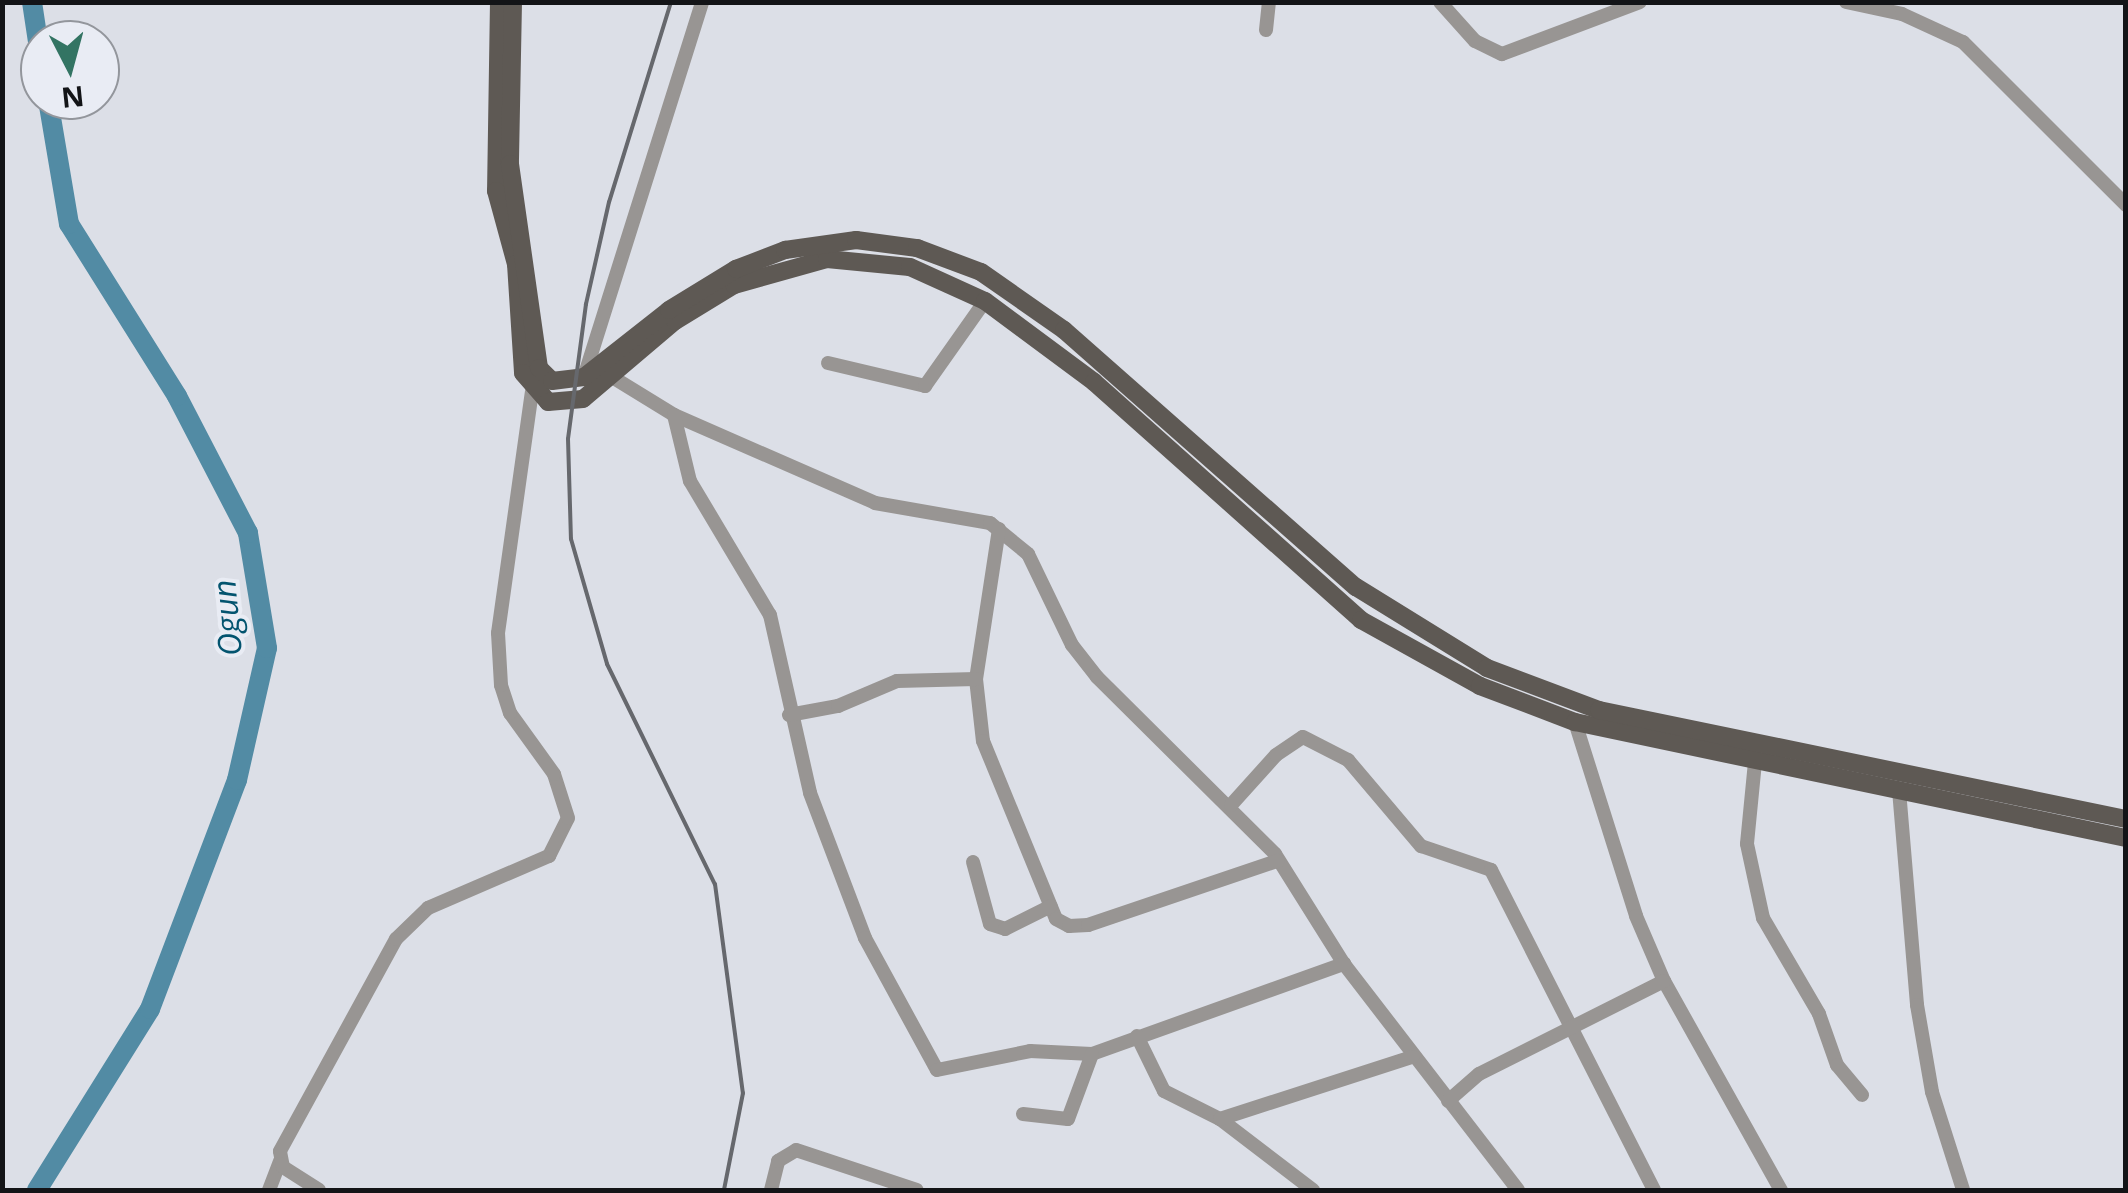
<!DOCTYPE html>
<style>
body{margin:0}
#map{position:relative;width:2128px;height:1193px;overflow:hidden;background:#dcdfe7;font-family:"Open Sans",sans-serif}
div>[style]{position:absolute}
.river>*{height:20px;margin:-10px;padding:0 10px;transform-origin:10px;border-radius:10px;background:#528ba4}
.minor>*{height:14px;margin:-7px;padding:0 7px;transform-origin:7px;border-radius:7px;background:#989593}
.major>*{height:18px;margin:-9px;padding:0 9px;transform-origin:9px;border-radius:9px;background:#5e5954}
.rail>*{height:4px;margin:-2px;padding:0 2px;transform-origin:2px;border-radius:2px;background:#66686d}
span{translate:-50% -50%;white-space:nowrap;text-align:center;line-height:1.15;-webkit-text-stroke:8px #e9ecf4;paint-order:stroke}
.water-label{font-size:32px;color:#03546f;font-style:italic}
.frame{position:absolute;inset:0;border:5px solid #131417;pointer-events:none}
.north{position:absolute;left:20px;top:20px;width:100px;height:100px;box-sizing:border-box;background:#e9ecf4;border:2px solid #93969c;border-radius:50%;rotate:174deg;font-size:28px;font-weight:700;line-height:40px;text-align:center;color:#131417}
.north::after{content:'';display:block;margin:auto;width:35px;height:45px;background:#337463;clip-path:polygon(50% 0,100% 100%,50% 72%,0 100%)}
</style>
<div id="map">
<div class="river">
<i style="left:32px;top:2px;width:54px;rotate:81.4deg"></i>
<i style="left:37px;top:1190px;width:213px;rotate:-58deg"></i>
<i style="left:150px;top:1009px;width:245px;rotate:-69.2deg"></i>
<i style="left:237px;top:780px;width:135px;rotate:-77.2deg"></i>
<i style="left:267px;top:648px;width:117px;rotate:-99.4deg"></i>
<i style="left:248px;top:533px;width:154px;rotate:-117.4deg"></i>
<i style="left:177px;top:396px;width:203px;rotate:-122.1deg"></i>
<i style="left:69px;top:224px;width:126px;rotate:-99.6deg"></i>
</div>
<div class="minor">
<i style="left:1440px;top:2px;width:52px;rotate:48.1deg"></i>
<i style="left:1475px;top:41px;width:30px;rotate:26deg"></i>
<i style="left:1502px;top:54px;width:147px;rotate:-20.6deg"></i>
<i style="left:1846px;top:2px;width:57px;rotate:12.1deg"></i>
<i style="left:1902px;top:14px;width:67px;rotate:24.7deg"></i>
<i style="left:1963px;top:42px;width:231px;rotate:45deg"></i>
<i style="left:1266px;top:30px;width:28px;rotate:-84deg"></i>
<i style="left:828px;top:363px;width:100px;rotate:13.3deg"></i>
<i style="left:925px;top:386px;width:104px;rotate:-54.8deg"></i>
<i style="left:609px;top:375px;width:76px;rotate:31.6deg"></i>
<i style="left:674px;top:415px;width:219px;rotate:23.6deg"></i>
<i style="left:875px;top:503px;width:117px;rotate:9.9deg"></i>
<i style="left:990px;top:523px;width:49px;rotate:39.2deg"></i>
<i style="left:1028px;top:554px;width:101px;rotate:64.2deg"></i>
<i style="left:1072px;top:645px;width:41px;rotate:52deg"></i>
<i style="left:1097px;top:677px;width:251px;rotate:44.8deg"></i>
<i style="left:1275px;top:854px;width:130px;rotate:57.9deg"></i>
<i style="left:1344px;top:964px;width:285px;rotate:52.4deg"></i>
<i style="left:584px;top:377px;width:393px;rotate:-72.5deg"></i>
<i style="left:674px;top:415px;width:68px;rotate:76.4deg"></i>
<i style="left:690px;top:481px;width:156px;rotate:59.2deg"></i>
<i style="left:770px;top:615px;width:182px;rotate:77.3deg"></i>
<i style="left:810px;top:793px;width:155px;rotate:69.2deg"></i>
<i style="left:865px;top:938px;width:150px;rotate:61.4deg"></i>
<i style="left:937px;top:1070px;width:95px;rotate:-11.5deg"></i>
<i style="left:1030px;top:1051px;width:62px;rotate:2.8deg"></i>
<i style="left:1092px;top:1054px;width:268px;rotate:-19.7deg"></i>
<i style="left:999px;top:529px;width:152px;rotate:98.7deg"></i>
<i style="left:976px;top:679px;width:62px;rotate:83.6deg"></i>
<i style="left:983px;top:741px;width:192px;rotate:67.7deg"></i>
<i style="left:1056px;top:919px;width:15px;rotate:28deg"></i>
<i style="left:1069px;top:926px;width:19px;rotate:-3deg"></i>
<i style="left:1088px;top:925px;width:200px;rotate:-18.7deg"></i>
<i style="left:789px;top:715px;width:50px;rotate:-10.4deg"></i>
<i style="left:838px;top:706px;width:64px;rotate:-23deg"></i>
<i style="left:897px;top:681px;width:79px;rotate:-1.5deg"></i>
<i style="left:1575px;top:722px;width:203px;rotate:72.5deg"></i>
<i style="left:1636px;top:916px;width:71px;rotate:66.7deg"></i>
<i style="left:1664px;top:981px;width:240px;rotate:60.8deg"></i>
<i style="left:1755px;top:762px;width:82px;rotate:95.6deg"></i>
<i style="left:1747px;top:844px;width:76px;rotate:77.8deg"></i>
<i style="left:1763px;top:918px;width:111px;rotate:59.7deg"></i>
<i style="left:1819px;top:1014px;width:54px;rotate:70.6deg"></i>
<i style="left:1837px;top:1065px;width:39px;rotate:50deg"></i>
<i style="left:1899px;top:790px;width:216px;rotate:85.2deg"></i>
<i style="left:1917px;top:1005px;width:88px;rotate:80.2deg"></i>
<i style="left:1932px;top:1092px;width:103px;rotate:72.4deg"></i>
<i style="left:1231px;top:805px;width:67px;rotate:-48deg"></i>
<i style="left:1276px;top:755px;width:32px;rotate:-34deg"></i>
<i style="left:1303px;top:737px;width:51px;rotate:27.1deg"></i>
<i style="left:1348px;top:760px;width:113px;rotate:49.7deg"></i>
<i style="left:1421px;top:846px;width:74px;rotate:18.9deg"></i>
<i style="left:1491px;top:870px;width:359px;rotate:63deg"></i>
<i style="left:973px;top:862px;width:64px;rotate:74.7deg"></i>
<i style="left:990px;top:924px;width:16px;rotate:18deg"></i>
<i style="left:1005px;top:929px;width:51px;rotate:-26.6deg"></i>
<i style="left:1137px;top:1036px;width:61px;rotate:63.9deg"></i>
<i style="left:1164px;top:1091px;width:63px;rotate:26.6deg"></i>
<i style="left:1220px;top:1119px;width:117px;rotate:37.4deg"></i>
<i style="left:1448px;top:1101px;width:41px;rotate:-41.1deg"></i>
<i style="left:1479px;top:1074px;width:207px;rotate:-26.7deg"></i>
<i style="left:1023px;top:1114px;width:45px;rotate:6.3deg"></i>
<i style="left:1068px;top:1119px;width:69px;rotate:-69.7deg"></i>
<i style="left:1220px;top:1119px;width:202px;rotate:-17.9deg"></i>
<i style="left:269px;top:1190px;width:31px;rotate:-69deg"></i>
<i style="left:319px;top:1190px;width:43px;rotate:-147.4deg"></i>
<i style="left:283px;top:1167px;width:16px;rotate:-101deg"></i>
<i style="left:280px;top:1151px;width:242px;rotate:-61.3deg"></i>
<i style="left:396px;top:939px;width:45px;rotate:-44.1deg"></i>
<i style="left:428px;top:908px;width:132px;rotate:-23.3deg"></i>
<i style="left:549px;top:856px;width:42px;rotate:-63.4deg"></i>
<i style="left:568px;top:818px;width:46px;rotate:-107.7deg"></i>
<i style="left:554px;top:774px;width:75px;rotate:-125.8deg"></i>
<i style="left:510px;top:713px;width:29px;rotate:-108deg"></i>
<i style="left:501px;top:685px;width:52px;rotate:-93.3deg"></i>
<i style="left:498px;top:633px;width:243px;rotate:-82deg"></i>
<i style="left:771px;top:1190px;width:30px;rotate:-76deg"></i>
<i style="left:778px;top:1161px;width:21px;rotate:-31deg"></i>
<i style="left:796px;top:1150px;width:127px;rotate:18.3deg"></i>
</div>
<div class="major">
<i style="left:499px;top:2px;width:189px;rotate:90.9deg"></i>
<i style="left:496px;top:191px;width:76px;rotate:74.7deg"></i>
<i style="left:516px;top:264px;width:109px;rotate:86.3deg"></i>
<i style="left:523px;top:373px;width:38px;rotate:49deg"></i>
<i style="left:548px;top:402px;width:35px;rotate:-5deg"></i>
<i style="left:583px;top:399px;width:121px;rotate:-40.3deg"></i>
<i style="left:675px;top:321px;width:69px;rotate:-31.4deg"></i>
<i style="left:734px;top:285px;width:97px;rotate:-15.6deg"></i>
<i style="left:827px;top:259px;width:83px;rotate:5.5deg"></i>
<i style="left:910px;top:267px;width:82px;rotate:24.4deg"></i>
<i style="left:985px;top:301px;width:136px;rotate:36.6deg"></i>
<i style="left:1094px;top:382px;width:358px;rotate:41.7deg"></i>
<i style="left:1361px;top:620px;width:136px;rotate:29deg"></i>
<i style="left:1480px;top:686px;width:102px;rotate:20.8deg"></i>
<i style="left:1575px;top:722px;width:563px;rotate:11.89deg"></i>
<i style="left:513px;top:2px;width:162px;rotate:91.1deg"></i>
<i style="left:510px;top:164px;width:206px;rotate:81.9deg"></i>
<i style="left:539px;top:368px;width:18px;rotate:45deg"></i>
<i style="left:552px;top:381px;width:32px;rotate:-7deg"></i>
<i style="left:584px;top:377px;width:108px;rotate:-38.2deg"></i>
<i style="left:669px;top:310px;width:79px;rotate:-31.5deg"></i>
<i style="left:736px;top:269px;width:53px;rotate:-21.2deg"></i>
<i style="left:785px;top:250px;width:72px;rotate:-8deg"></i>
<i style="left:856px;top:240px;width:62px;rotate:7.5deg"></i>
<i style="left:917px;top:248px;width:68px;rotate:20.6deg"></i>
<i style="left:981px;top:272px;width:101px;rotate:34.9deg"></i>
<i style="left:1064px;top:330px;width:389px;rotate:41.4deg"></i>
<i style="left:1356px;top:587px;width:154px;rotate:31.7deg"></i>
<i style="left:1487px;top:668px;width:120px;rotate:20.6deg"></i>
<i style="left:1599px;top:710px;width:538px;rotate:11.69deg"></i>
</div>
<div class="rail">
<i style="left:671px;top:2px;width:209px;rotate:107.2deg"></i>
<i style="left:609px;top:202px;width:105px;rotate:102.7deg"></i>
<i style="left:586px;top:304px;width:136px;rotate:97.6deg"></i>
<i style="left:568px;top:439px;width:100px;rotate:88.3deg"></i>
<i style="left:571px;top:539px;width:130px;rotate:73.9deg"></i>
<i style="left:607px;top:664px;width:245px;rotate:63.9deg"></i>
<i style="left:715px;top:884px;width:211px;rotate:82.4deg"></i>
<i style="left:743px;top:1093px;width:99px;rotate:101.1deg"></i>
</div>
<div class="water-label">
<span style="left:227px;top:618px;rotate:-95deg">Ogun</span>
</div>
<div class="frame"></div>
<div class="north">N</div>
</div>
